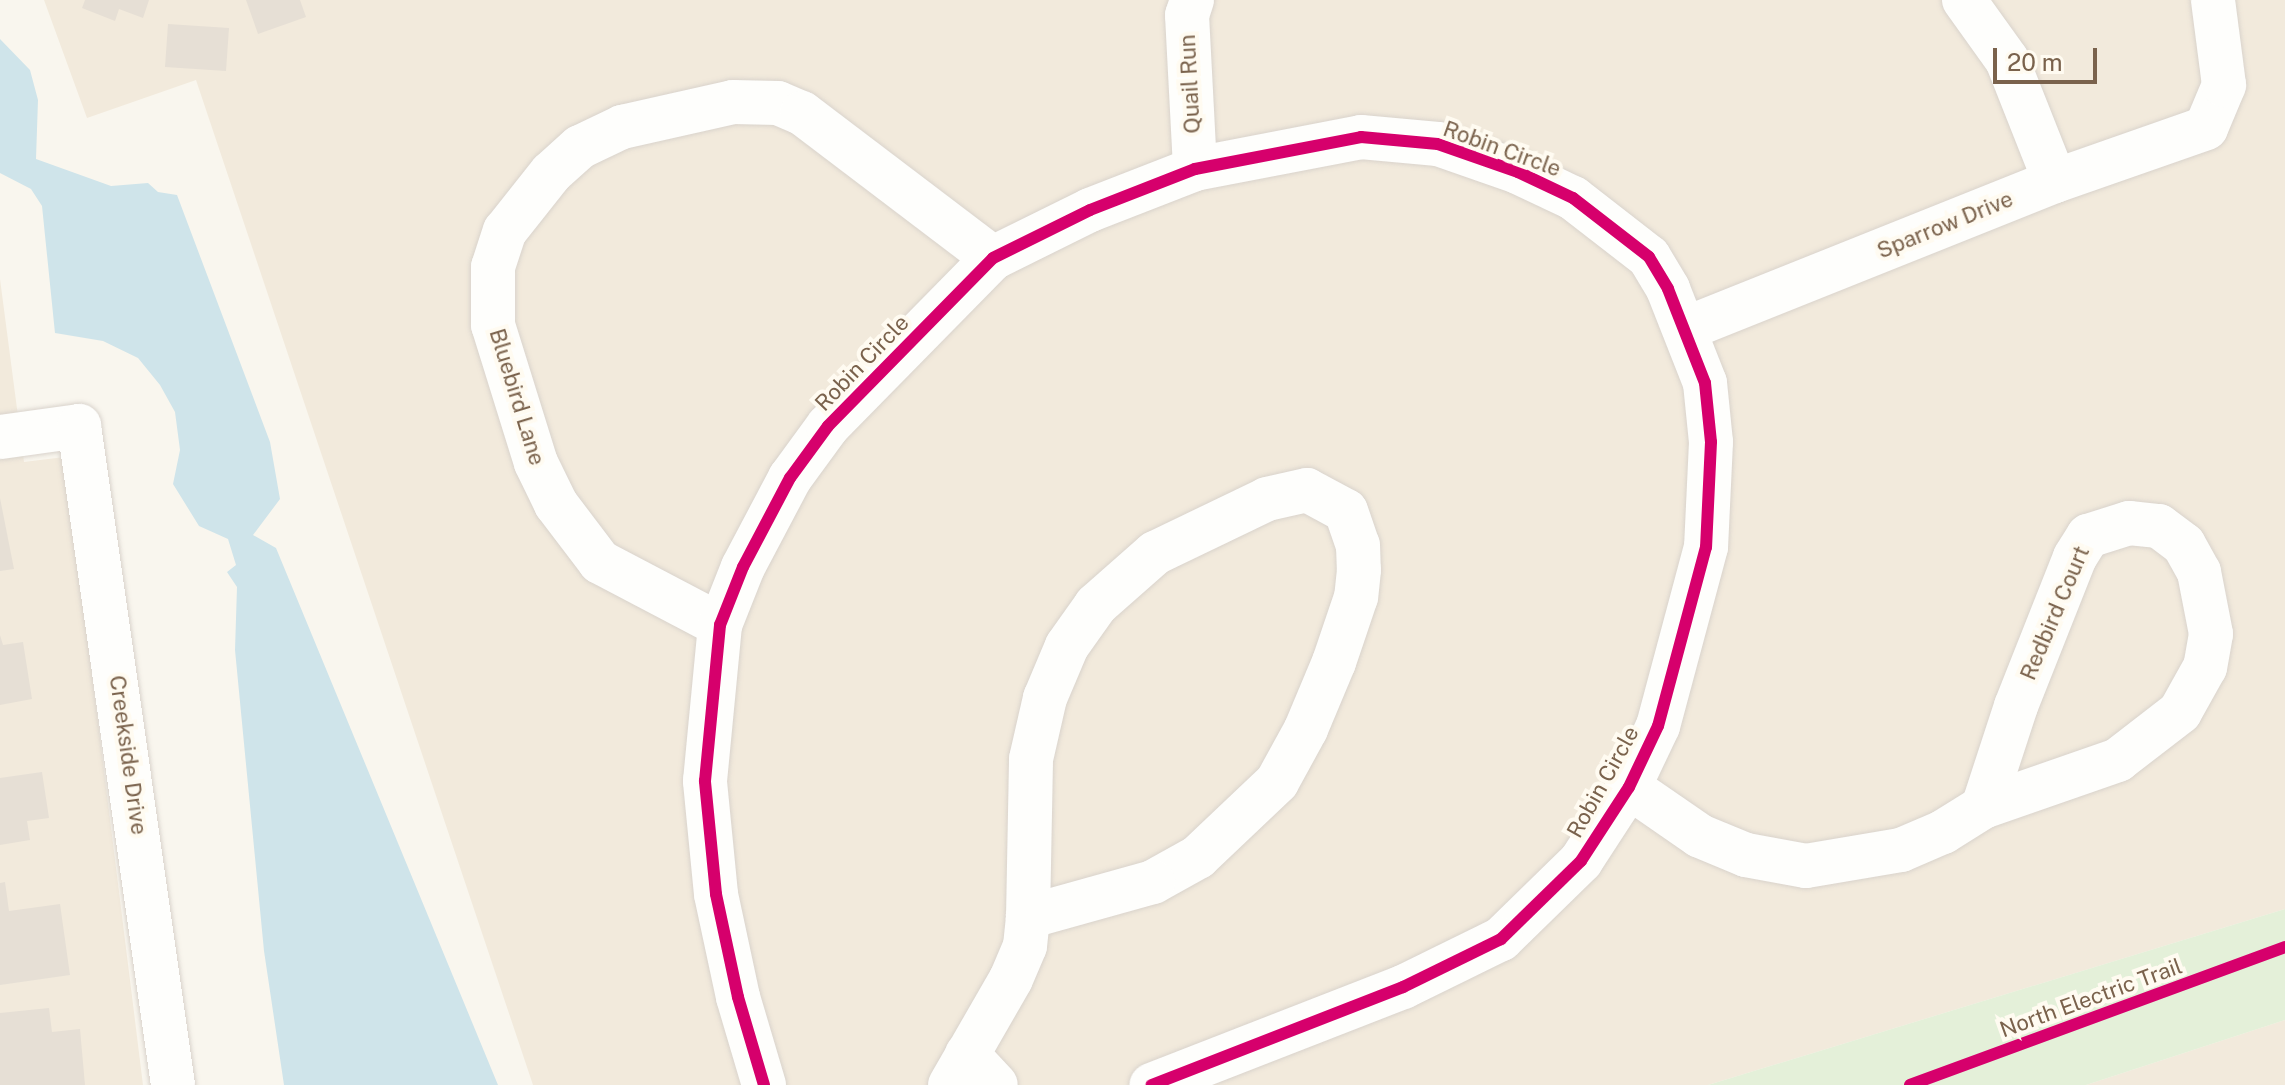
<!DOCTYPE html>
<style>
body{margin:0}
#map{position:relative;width:2285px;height:1085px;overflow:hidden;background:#f9f6ee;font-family:"Public Sans",sans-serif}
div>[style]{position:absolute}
.residential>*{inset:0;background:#f2eadc}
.green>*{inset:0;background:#e4f0d9}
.water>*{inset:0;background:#cfe4ea}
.building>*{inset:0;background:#e6dfd5}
.roads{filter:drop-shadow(0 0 2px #d9d3cc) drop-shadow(0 0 2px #d9d3cc)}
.minor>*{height:44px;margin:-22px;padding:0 22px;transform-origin:22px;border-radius:22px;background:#fefefc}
.cycleway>*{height:12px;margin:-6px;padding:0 6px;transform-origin:6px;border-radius:6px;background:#d6006c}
span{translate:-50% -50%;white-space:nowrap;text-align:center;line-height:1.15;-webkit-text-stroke:8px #fffbf1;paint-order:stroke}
.street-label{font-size:22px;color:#7a624c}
.scale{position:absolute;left:1993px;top:48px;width:104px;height:36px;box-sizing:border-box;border:4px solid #7a624c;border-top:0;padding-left:10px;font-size:24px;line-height:28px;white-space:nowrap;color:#7a624c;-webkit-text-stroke:6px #fffbf1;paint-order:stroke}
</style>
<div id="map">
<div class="residential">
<i style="clip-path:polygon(44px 0,2285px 0,2285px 909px,1708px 1085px,533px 1085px,196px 80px,87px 118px)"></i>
<i style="clip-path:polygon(0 279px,24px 462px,65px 457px,143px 1085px,0 1085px)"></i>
<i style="clip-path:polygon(2285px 1020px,2285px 1085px,2086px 1085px)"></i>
</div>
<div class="green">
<i style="clip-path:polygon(2285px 909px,2285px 1020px,2086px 1085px,1708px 1085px)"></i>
</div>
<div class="water">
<i style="clip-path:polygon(0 39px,30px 70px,38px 100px,36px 159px,111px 186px,148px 183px,158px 192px,177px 195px,270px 442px,280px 499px,253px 535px,276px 548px,498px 1085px,284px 1085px,264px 951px,235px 650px,237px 587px,227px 572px,236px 565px,228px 539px,199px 526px,173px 484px,180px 450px,175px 412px,160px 385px,138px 358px,103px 341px,55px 333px,42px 206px,31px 189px,0 173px)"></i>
</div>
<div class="building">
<i style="clip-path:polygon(85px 0,149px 0,143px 18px,119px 9px,115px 21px,82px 8px)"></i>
<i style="clip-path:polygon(246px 0,300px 0,306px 17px,258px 34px)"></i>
<i style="clip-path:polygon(168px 24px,229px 28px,226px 71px,165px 67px)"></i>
<i style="clip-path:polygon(0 498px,14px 569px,0 571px)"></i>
<i style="clip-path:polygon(0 635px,3px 645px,23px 642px,32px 699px,0 705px)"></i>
<i style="clip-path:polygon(42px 772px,49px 818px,27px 821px,30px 840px,0 845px,0 778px)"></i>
<i style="clip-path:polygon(5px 882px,9px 911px,60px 904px,70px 975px,0 985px,0 883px)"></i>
<i style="clip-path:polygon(49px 1008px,52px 1032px,80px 1029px,85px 1085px,0 1085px,0 1013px)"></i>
</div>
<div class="roads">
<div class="minor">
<i style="left:1192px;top:0;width:16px;rotate:108deg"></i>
<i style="left:1187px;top:15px;width:154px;rotate:87deg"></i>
<i style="left:1964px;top:0;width:74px;rotate:54.4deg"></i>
<i style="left:2007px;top:60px;width:130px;rotate:68.4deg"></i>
<i style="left:1685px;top:329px;width:399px;rotate:-21.8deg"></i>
<i style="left:2055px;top:181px;width:160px;rotate:-19.3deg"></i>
<i style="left:2206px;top:128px;width:47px;rotate:-67.3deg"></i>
<i style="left:2224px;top:85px;width:86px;rotate:-97.4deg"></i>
<i style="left:0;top:437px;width:80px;rotate:-7.9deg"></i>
<i style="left:79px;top:426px;width:666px;rotate:81.88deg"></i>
<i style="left:1307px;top:490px;width:44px;rotate:28.3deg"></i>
<i style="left:1346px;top:511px;width:36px;rotate:71deg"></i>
<i style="left:1358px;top:545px;width:25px;rotate:88deg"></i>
<i style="left:1359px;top:570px;width:27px;rotate:96deg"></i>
<i style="left:1356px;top:597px;width:69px;rotate:108.7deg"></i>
<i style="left:1334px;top:662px;width:73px;rotate:112.7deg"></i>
<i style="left:1306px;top:729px;width:60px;rotate:118.7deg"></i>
<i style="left:1277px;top:782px;width:109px;rotate:136.5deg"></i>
<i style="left:1198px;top:857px;width:51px;rotate:150.9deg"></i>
<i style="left:1153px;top:882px;width:130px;rotate:164.4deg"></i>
<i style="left:1028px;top:917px;width:158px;rotate:-88.9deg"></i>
<i style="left:1031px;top:759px;width:63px;rotate:-77.1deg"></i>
<i style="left:1045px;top:698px;width:56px;rotate:-67.1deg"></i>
<i style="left:1067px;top:646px;width:50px;rotate:-54.7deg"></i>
<i style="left:1096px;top:605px;width:79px;rotate:-41.4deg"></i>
<i style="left:1155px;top:553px;width:124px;rotate:-25.7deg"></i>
<i style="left:1267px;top:499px;width:41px;rotate:-12.7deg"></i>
<i style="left:2129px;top:523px;width:30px;rotate:6deg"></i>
<i style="left:2159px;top:526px;width:31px;rotate:37deg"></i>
<i style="left:2184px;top:545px;width:31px;rotate:61deg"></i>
<i style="left:2199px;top:572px;width:63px;rotate:79deg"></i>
<i style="left:2211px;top:634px;width:34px;rotate:100deg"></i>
<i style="left:2205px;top:667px;width:51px;rotate:119.1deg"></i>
<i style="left:2180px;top:712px;width:78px;rotate:142.3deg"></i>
<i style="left:2118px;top:760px;width:143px;rotate:160.8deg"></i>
<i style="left:1983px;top:807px;width:106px;rotate:-71.9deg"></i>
<i style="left:2016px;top:706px;width:160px;rotate:-68.4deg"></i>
<i style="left:2075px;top:557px;width:25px;rotate:-58deg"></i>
<i style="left:2088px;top:536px;width:43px;rotate:-17.6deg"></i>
<i style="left:720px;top:625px;width:136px;rotate:-152.3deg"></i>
<i style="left:600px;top:562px;width:73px;rotate:-127.2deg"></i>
<i style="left:556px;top:504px;width:46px;rotate:-116deg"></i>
<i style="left:536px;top:463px;width:145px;rotate:-107.3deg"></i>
<i style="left:493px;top:325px;width:58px;rotate:-90deg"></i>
<i style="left:493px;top:267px;width:38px;rotate:-72deg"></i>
<i style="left:505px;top:231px;width:74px;rotate:-51.6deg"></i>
<i style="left:551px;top:173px;width:39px;rotate:-42deg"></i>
<i style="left:580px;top:147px;width:47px;rotate:-25.5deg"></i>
<i style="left:622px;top:127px;width:114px;rotate:-12.7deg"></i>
<i style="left:733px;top:102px;width:45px;rotate:1.3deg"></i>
<i style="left:778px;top:103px;width:26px;rotate:23deg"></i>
<i style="left:802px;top:113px;width:240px;rotate:37.2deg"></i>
<i style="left:1629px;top:787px;width:86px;rotate:34.6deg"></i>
<i style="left:1700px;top:836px;width:50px;rotate:22.4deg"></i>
<i style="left:1746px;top:855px;width:61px;rotate:10.4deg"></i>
<i style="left:1806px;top:866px;width:96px;rotate:-9.6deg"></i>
<i style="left:1901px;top:850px;width:46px;rotate:-23.2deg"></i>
<i style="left:1943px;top:832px;width:47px;rotate:-32deg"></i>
<i style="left:967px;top:1054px;width:42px;rotate:46.9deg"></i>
<i style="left:764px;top:1085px;width:92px;rotate:-106.5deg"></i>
<i style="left:738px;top:997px;width:105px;rotate:-102.1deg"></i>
<i style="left:716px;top:894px;width:114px;rotate:-95.6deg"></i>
<i style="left:705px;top:781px;width:157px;rotate:-84.5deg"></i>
<i style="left:720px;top:625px;width:62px;rotate:-68.4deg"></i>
<i style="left:743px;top:567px;width:101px;rotate:-62.2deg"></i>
<i style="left:790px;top:478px;width:64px;rotate:-53.8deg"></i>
<i style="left:828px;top:426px;width:235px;rotate:-45.5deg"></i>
<i style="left:993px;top:258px;width:108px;rotate:-26.3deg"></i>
<i style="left:1090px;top:210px;width:113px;rotate:-21.3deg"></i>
<i style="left:1195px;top:169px;width:169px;rotate:-10.9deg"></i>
<i style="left:1361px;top:137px;width:77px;rotate:5.2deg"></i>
<i style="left:1438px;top:144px;width:85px;rotate:19.3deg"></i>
<i style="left:1518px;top:172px;width:61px;rotate:25.3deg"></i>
<i style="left:1573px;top:198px;width:96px;rotate:37.8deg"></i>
<i style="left:1649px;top:257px;width:37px;rotate:59deg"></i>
<i style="left:1668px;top:289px;width:101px;rotate:68.5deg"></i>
<i style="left:1705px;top:383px;width:59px;rotate:84.2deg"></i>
<i style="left:1711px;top:442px;width:105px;rotate:92.7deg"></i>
<i style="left:1706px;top:547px;width:185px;rotate:105deg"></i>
<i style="left:1658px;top:726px;width:68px;rotate:115.4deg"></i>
<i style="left:1629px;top:787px;width:88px;rotate:123deg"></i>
<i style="left:1581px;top:861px;width:112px;rotate:135.7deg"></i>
<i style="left:1501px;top:939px;width:109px;rotate:153.9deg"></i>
<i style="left:1403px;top:987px;width:270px;rotate:158.7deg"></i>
<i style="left:950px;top:1085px;width:122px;rotate:-60.1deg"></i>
<i style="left:1011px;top:979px;width:36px;rotate:-67deg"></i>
<i style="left:1025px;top:946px;width:29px;rotate:-84deg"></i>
</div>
</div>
<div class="cycleway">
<i style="left:764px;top:1085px;width:92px;rotate:-106.5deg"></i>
<i style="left:738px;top:997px;width:105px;rotate:-102.1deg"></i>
<i style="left:716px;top:894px;width:114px;rotate:-95.6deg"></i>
<i style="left:705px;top:781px;width:157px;rotate:-84.5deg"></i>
<i style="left:720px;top:625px;width:62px;rotate:-68.4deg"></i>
<i style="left:743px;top:567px;width:101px;rotate:-62.2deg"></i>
<i style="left:790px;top:478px;width:64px;rotate:-53.8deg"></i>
<i style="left:828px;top:426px;width:235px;rotate:-45.5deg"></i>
<i style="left:993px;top:258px;width:108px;rotate:-26.3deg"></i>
<i style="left:1090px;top:210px;width:113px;rotate:-21.3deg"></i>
<i style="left:1195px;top:169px;width:169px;rotate:-10.9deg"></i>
<i style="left:1361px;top:137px;width:77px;rotate:5.2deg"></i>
<i style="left:1438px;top:144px;width:85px;rotate:19.3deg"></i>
<i style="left:1518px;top:172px;width:61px;rotate:25.3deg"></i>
<i style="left:1573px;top:198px;width:96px;rotate:37.8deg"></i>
<i style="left:1649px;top:257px;width:37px;rotate:59deg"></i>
<i style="left:1668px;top:289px;width:101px;rotate:68.5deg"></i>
<i style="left:1705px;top:383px;width:59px;rotate:84.2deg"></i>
<i style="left:1711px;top:442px;width:105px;rotate:92.7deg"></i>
<i style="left:1706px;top:547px;width:185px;rotate:105deg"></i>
<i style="left:1658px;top:726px;width:68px;rotate:115.4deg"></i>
<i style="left:1629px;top:787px;width:88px;rotate:123deg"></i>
<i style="left:1581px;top:861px;width:112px;rotate:135.7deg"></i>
<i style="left:1501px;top:939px;width:109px;rotate:153.9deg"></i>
<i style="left:1403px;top:987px;width:270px;rotate:158.7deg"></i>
<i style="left:1910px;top:1085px;width:400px;rotate:-20.2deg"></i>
</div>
<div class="street-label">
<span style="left:1190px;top:84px;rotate:-93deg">Quail Run</span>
<span style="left:1502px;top:149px;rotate:20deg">Robin Circle</span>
<span style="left:1945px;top:225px;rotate:-22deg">Sparrow Drive</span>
<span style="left:862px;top:363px;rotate:-46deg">Robin Circle</span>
<span style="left:517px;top:397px;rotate:73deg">Bluebird Lane</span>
<span style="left:2055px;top:613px;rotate:-67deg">Redbird Court</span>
<span style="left:128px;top:755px;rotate:82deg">Creekside Drive</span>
<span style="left:1603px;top:782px;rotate:-61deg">Robin Circle</span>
<span style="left:2091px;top:998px;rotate:-20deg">North Electric Trail</span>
</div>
<div class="scale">20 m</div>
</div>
